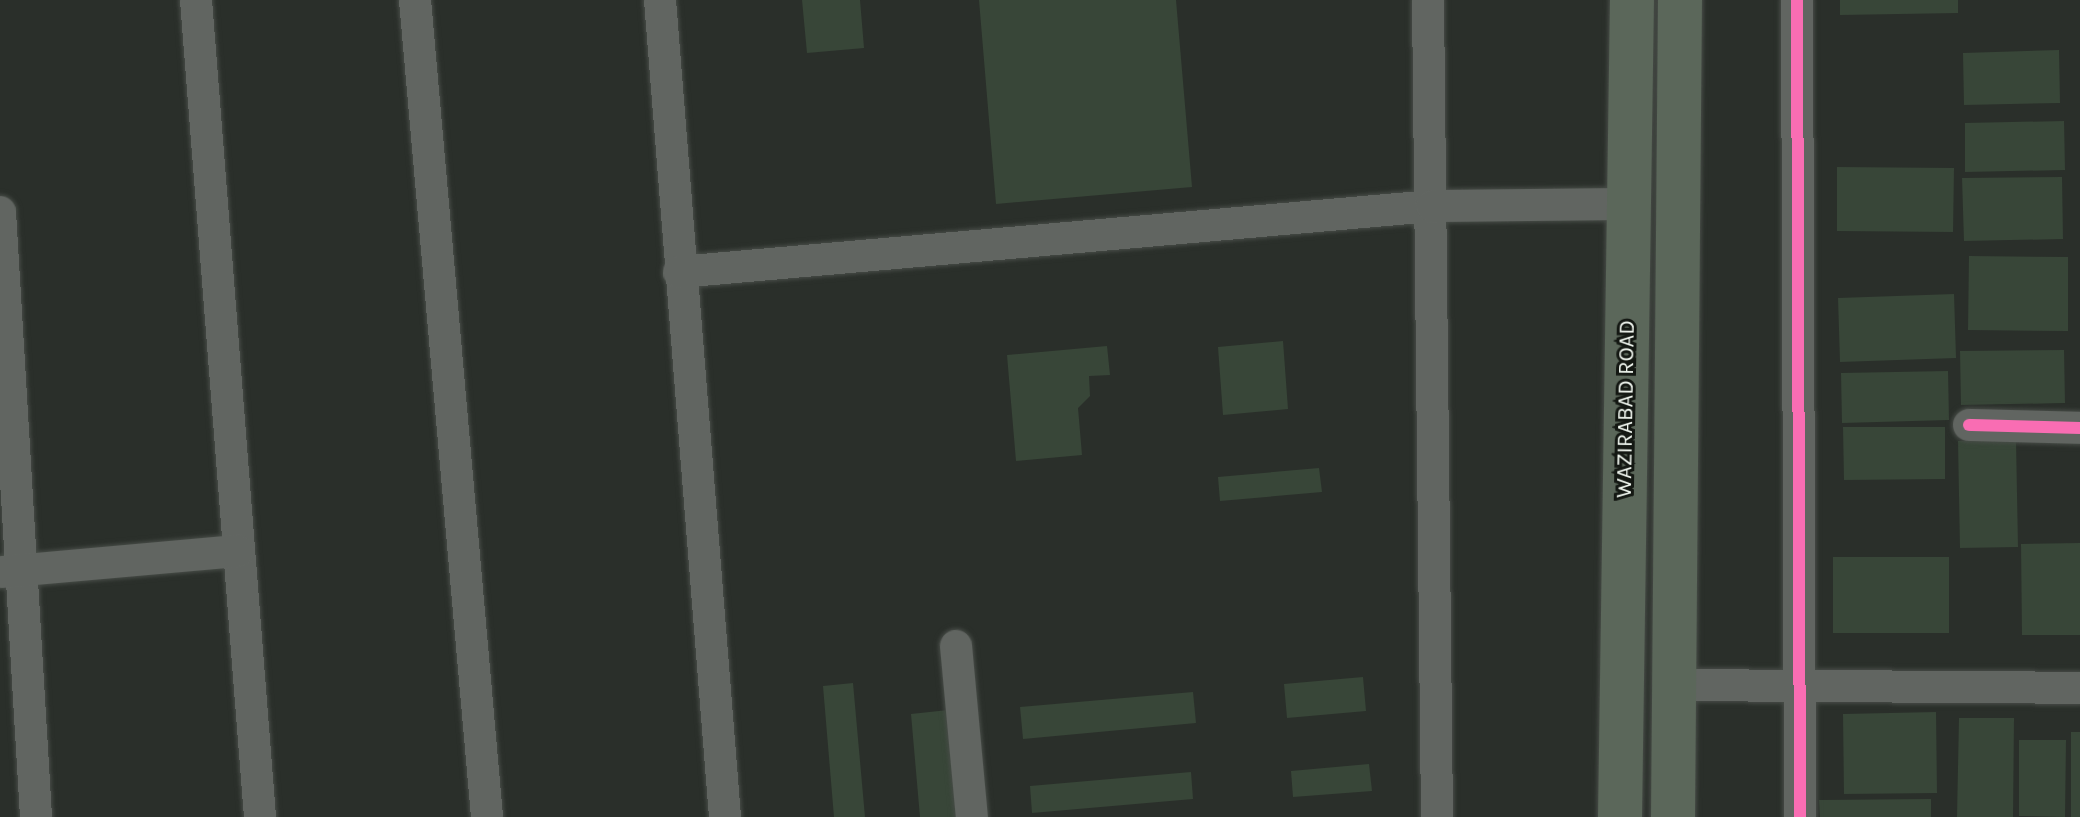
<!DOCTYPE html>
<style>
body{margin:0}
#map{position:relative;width:2080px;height:817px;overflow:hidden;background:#2a2f2a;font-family:Karla,sans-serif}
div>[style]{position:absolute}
.building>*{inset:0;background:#384638}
.roads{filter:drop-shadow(0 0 2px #474c47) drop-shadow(0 0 2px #474c47)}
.minor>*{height:32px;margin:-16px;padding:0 16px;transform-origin:16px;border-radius:16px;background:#616561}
.highway>*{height:44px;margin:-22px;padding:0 22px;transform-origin:22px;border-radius:22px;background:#5b675a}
.cycleway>*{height:12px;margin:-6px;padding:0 6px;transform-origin:6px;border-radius:6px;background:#f96db3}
span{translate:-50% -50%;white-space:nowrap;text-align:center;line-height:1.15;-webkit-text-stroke:6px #141813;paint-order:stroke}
.street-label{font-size:22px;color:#f1f7f0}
</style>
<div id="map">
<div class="building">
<i style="clip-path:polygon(802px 0,860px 0,864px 48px,807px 53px)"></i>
<i style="clip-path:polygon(979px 0,1176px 0,1192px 187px,996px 204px)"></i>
<i style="clip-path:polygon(1840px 0,1958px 0,1958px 13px,1840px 15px)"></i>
<i style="clip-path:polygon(2059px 50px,2060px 103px,1964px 105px,1963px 53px)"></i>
<i style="clip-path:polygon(2064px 121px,2065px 170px,1965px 172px,1965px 123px)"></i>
<i style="clip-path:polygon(1837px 167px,1954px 168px,1953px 232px,1837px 231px)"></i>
<i style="clip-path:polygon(2062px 177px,2063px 239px,1964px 241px,1962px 178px)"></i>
<i style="clip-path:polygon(1969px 256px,2068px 257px,2068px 331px,1968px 330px)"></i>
<i style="clip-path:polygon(1954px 294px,1956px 358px,1840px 362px,1838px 298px)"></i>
<i style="clip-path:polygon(1283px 341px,1288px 409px,1223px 415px,1218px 347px)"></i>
<i style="clip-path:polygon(1107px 346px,1110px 375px,1089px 376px,1090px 396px,1078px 408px,1082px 455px,1016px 461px,1007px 355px)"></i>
<i style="clip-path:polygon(2064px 350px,2065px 403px,1961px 405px,1960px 351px)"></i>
<i style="clip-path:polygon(1948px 371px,1949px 420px,1842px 423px,1841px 373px)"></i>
<i style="clip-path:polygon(1843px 427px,1945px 427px,1945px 479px,1844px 480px)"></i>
<i style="clip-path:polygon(2016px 440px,2018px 547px,1960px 548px,1958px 441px)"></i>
<i style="clip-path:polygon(1319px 468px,1322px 492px,1220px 501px,1218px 477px)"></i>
<i style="clip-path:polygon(2080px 543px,2080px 635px,2022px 635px,2021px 544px)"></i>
<i style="clip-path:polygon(1833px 557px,1949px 557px,1949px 633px,1833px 633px)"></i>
<i style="clip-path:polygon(1363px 677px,1366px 711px,1287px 718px,1284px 684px)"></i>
<i style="clip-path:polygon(853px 683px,865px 817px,834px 817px,823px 686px)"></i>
<i style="clip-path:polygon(1193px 692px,1196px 723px,1023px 739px,1020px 707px)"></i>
<i style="clip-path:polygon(948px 710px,957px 817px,920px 817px,911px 714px)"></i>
<i style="clip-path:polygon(1936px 712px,1937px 793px,1844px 794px,1843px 714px)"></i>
<i style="clip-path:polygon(1959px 718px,2014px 718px,2013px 817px,1957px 817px)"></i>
<i style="clip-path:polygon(2071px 732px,2080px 732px,2080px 817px,2071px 817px)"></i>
<i style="clip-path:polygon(2019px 740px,2066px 740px,2065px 817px,2019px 816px)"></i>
<i style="clip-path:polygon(1369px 764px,1372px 791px,1293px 797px,1291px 771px)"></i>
<i style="clip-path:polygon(1191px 772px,1193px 799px,1032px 813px,1030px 786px)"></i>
<i style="clip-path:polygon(1931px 799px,1931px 817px,1820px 817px,1819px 800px)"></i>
</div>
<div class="roads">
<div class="minor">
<i style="left:196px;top:0;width:820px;rotate:85.52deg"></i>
<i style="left:415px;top:0;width:820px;rotate:84.96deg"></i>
<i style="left:660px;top:0;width:820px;rotate:85.45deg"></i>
<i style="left:1428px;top:0;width:817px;rotate:89.37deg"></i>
<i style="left:1797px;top:0;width:817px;rotate:89.79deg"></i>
<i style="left:0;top:212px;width:606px;rotate:86.59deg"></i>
<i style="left:679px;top:272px;width:756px;rotate:-5.01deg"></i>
<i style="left:1432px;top:206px;width:198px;rotate:-0.6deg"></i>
<i style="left:1969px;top:425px;width:111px;rotate:1.5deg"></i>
<i style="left:2px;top:572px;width:237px;rotate:-5.1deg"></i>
<i style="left:956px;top:646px;width:172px;rotate:84.7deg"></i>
<i style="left:1675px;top:685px;width:405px;rotate:0.4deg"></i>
</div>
<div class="highway">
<i style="left:1620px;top:817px;width:817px;rotate:-89.16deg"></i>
<i style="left:1673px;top:817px;width:817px;rotate:-89.51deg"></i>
</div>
</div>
<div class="cycleway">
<i style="left:1797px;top:0;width:817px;rotate:89.79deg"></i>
<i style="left:1969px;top:425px;width:111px;rotate:1.5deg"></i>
</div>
<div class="street-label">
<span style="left:1626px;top:409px;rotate:-89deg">WAZIRABAD ROAD</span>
</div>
</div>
